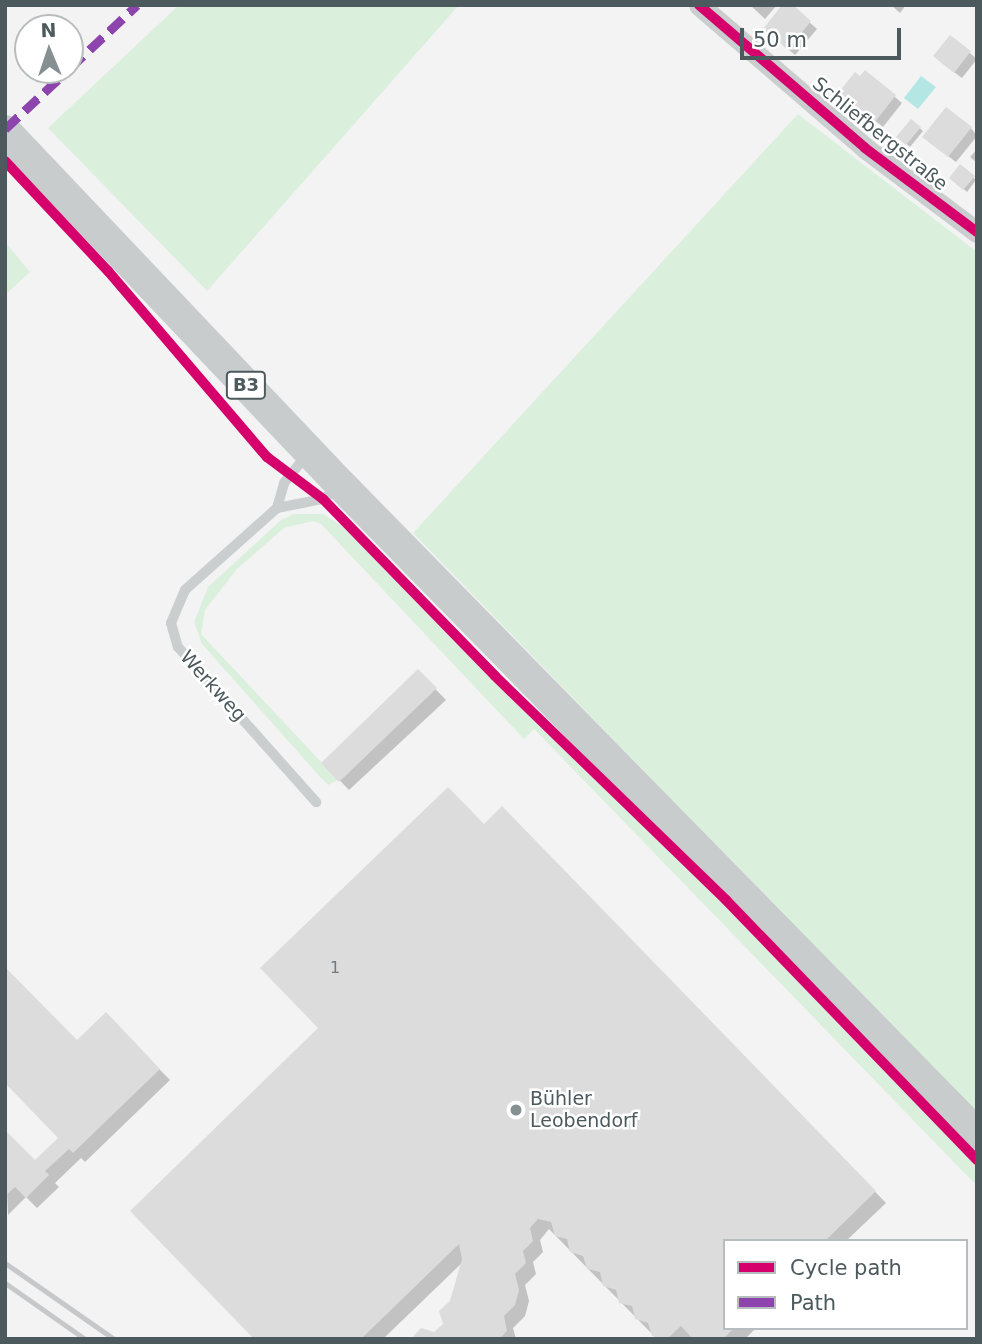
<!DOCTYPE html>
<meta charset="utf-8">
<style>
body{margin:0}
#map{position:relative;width:982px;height:1344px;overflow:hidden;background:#f3f3f3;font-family:"DejaVu Sans",sans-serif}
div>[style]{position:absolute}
.green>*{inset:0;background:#dbefdd}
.water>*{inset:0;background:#b4e7e4}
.shadow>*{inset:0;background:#0003}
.building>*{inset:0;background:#dcdcdd}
.lane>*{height:10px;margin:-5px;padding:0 5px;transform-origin:5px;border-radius:5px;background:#cacece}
.street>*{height:21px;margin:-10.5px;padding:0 10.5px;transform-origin:10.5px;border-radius:10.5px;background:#cacece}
.primary>*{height:32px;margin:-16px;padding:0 16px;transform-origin:16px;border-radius:16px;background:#c8cccd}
.rail>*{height:5px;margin:-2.5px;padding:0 2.5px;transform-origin:2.5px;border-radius:2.5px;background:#c6c8c9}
.quiet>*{height:9px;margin-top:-4.5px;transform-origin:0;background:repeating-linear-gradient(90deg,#8e44ad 0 18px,transparent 0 27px)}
.cycleway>*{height:10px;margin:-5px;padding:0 5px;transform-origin:5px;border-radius:5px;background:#d6006c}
.dots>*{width:19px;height:19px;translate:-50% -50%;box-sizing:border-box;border:4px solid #fff;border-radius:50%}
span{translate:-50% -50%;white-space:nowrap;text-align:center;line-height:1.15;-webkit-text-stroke:5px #fff;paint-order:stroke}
.number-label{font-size:16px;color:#717a7e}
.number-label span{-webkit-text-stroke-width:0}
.shield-label span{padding:2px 5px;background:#fff;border:2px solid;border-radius:5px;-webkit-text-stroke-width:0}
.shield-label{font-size:18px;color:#4c595d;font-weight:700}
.street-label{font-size:19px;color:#4c595d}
.poi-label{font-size:19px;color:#4c595d}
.left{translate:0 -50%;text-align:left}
.frame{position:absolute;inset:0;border:7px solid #4c595d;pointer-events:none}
.legend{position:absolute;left:723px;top:1239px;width:245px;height:91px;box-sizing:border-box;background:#fff;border:2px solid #b7bdbe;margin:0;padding:9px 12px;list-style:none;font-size:21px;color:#4c595d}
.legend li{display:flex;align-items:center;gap:14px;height:35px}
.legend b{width:35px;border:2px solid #b7bdbe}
.north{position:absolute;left:14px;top:14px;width:70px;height:70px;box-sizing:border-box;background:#fff;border:2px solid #b7bdbe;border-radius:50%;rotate:358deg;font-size:19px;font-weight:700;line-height:28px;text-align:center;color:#4c595d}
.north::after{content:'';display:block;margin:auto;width:24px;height:32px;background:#868f92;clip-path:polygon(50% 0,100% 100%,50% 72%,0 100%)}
.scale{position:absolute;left:740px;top:28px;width:161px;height:32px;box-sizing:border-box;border:4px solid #4c595d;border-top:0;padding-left:9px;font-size:21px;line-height:24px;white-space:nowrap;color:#4c595d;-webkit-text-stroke:5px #fff;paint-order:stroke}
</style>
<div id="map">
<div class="green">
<i style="clip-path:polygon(179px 5px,459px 5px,207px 291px,48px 128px)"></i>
<i style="clip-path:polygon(798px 114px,977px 252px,977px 1114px,413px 533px)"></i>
<i style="clip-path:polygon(5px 242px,30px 272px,5px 295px)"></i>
<i style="clip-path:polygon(294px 514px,323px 514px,345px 528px,525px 710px,655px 832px,977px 1164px,977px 1186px,534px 729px,524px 739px,321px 524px,313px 521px,284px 528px,237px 569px,205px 610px,201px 634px,338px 780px,328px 785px,321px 778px,202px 644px,194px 622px,208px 587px,281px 520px)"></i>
</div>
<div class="water">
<i style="clip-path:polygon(921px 76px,936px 87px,918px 109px,904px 98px)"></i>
</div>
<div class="shadow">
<i style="clip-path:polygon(750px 5px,777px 5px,765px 19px)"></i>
<i style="clip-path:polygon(790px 5px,817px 29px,795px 55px,772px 35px)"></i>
<i style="clip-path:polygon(891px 5px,906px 5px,900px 13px)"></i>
<i style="clip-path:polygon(950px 37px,977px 59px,962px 78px,942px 63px)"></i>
<i style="clip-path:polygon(865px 72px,902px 103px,883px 127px,848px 99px)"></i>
<i style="clip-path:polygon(911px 121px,923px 131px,910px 147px,899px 137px)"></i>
<i style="clip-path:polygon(971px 128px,977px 136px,956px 162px,932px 144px)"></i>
<i style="clip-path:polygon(977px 149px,977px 163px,970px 157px)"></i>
<i style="clip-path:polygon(960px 166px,976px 180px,967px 192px,954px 181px)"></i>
<i style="clip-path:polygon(418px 671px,446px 700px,349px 790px,323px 763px)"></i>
<i style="clip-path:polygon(502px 808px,886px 1203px,846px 1241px,725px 1241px,725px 1328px,756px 1328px,745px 1339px,657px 1339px,549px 1229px,540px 1240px,543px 1252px,533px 1262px,536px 1274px,525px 1285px,529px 1301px,525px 1316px,513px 1328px,516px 1339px,413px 1339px,435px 1334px,444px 1325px,464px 1261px,383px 1339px,257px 1339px,321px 1028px)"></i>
<i style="clip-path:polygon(106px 1015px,170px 1080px,85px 1162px,81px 1158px,55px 1183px,59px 1187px,37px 1208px,26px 1197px,8px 1215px,5px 1132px,35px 1163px,61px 1138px,77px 1043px)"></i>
</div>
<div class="building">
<i style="clip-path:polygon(782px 5px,793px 5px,811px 21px,788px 50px,763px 29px)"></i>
<i style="clip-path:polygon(950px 35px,971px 51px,954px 73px,933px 56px)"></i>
<i style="clip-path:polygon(865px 70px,896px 95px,875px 122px,839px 92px,855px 72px,860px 76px)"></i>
<i style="clip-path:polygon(946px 107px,972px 127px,948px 157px,922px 137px)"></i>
<i style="clip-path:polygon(911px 119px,921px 127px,906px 145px,896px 137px)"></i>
<i style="clip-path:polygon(960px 164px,975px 176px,963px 190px,949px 178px)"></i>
<i style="clip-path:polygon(418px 669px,437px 688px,339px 782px,321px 763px)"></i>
<i style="clip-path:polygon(448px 787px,484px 824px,502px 806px,876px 1191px,825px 1241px,725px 1241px,725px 1328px,734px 1328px,723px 1339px,693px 1339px,681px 1326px,667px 1339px,652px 1336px,648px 1323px,635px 1319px,632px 1306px,619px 1303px,616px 1290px,603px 1286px,600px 1272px,587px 1269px,583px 1256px,570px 1252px,567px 1239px,555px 1236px,551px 1222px,538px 1219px,530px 1228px,533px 1241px,523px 1251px,526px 1263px,515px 1274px,519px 1290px,515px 1305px,504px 1316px,507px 1331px,499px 1339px,411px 1339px,421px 1328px,434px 1332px,443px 1324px,439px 1311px,450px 1301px,462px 1259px,459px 1244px,361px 1339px,254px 1339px,130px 1211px,318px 1028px,260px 968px)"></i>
<i style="clip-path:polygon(5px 967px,77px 1040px,106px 1012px,160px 1069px,73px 1153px,69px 1149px,45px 1171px,49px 1175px,26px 1198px,15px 1187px,5px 1196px,5px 1130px,35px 1160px,58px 1138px,5px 1083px)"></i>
</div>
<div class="lane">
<i style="left:277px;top:508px;width:123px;rotate:138.3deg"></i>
<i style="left:185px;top:590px;width:36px;rotate:113deg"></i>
<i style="left:171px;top:623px;width:25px;rotate:74deg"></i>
<i style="left:178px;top:647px;width:208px;rotate:48.3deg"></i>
<i style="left:277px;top:508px;width:47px;rotate:-11.1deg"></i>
<i style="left:323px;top:499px;width:21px;rotate:-35deg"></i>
<i style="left:277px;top:508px;width:26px;rotate:-74deg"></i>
<i style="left:284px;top:483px;width:38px;rotate:-51deg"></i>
</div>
<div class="street">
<i style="left:699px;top:5px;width:219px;rotate:40.7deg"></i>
<i style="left:865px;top:148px;width:140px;rotate:36.9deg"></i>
</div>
<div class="primary">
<i style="left:5px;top:131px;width:489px;rotate:46.5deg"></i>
<i style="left:342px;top:486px;width:907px;rotate:45.58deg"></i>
</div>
<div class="rail">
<i style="left:5px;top:1263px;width:133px;rotate:34.9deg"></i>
<i style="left:5px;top:1283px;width:98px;rotate:35deg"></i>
</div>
<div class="quiet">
<i style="left:70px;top:68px;width:92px;rotate:-43.2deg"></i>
<i style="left:5px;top:129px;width:86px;rotate:-43.1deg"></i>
</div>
<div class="cycleway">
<i style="left:699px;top:5px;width:219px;rotate:40.7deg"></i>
<i style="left:865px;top:148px;width:140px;rotate:36.9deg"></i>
<i style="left:5px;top:161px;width:151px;rotate:46.9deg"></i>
<i style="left:108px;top:271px;width:245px;rotate:49.5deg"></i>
<i style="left:267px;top:457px;width:70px;rotate:36.9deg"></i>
<i style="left:323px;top:499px;width:247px;rotate:45.8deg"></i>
<i style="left:495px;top:676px;width:322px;rotate:44.1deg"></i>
<i style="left:726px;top:900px;width:361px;rotate:46deg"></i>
</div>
<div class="dots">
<i style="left:516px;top:1110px;background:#868f92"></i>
</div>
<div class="number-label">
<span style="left:335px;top:968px">1</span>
</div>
<div class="shield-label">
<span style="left:246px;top:385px">B3</span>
</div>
<div class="street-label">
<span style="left:880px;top:134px;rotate:39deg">Schliefbergstraße</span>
<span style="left:213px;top:686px;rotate:48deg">Werkweg</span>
</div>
<div class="poi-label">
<span class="left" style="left:530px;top:1110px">Bühler<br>Leobendorf</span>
</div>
<div class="frame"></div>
<ul class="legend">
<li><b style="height:9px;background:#d6006c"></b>Cycle path</li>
<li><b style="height:9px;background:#8e44ad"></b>Path</li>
</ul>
<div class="north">N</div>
<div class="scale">50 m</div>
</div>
